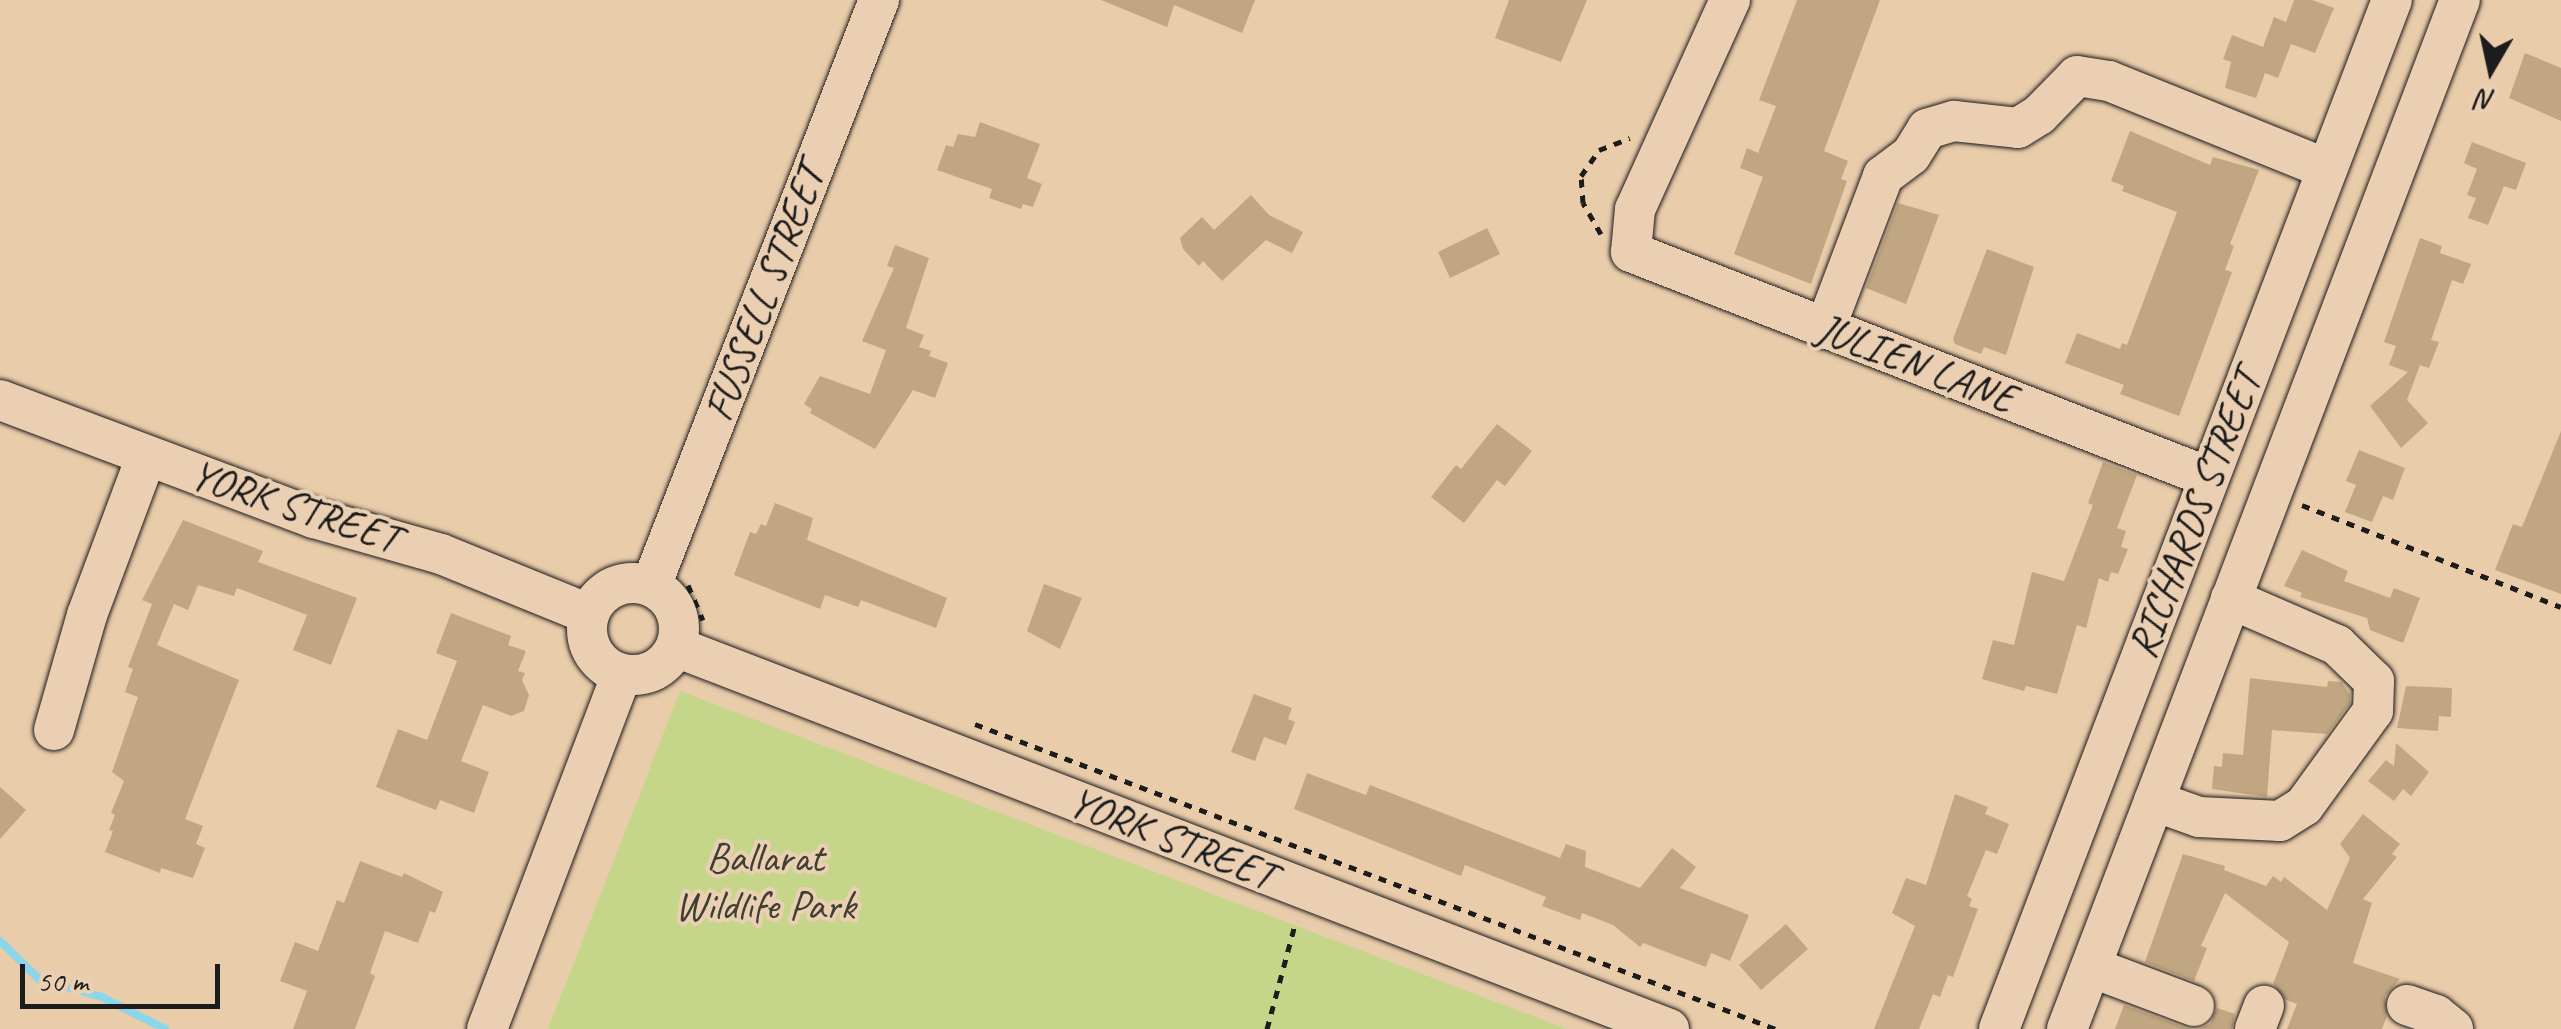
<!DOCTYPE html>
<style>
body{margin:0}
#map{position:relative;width:2561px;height:1029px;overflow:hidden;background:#e9ccaa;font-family:Caveat,sans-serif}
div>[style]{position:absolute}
.green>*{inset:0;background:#c5d68b}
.stream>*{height:8px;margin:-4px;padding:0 4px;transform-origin:4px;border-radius:4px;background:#8ad6ea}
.building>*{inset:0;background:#c1a781}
.path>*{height:5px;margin-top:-2.5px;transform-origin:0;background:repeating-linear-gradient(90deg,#1c1c1c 0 8px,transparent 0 16px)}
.roads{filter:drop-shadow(0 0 2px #1c1c1c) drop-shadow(0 0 2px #1c1c1c)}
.minor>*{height:40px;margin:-20px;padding:0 20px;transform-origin:20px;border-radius:20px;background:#ebcfb2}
.minor>.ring{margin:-20px;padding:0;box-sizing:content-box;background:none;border:40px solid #ebcfb2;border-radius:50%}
span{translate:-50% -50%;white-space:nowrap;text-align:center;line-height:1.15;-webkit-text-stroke:8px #ebcfb2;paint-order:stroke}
.street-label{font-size:42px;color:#1c1c1c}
.park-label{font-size:42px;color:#3e4132}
.north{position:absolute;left:2441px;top:20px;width:100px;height:100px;-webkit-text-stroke:8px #ebcfb2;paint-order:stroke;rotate:189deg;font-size:28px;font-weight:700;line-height:40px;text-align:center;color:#1c1c1c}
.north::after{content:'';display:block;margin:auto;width:35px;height:45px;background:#1c1c1c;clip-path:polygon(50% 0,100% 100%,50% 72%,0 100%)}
.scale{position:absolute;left:20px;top:964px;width:200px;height:45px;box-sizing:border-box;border:5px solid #1c1c1c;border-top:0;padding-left:12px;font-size:30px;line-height:35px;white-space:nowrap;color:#1c1c1c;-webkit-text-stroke:8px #ebcfb2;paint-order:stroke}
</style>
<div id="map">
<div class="green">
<i style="clip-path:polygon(680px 691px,1567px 1029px,548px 1029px)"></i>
</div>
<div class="stream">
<i style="left:0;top:941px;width:54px;rotate:44.3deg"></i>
<i style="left:39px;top:979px;width:66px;rotate:15.9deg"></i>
<i style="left:102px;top:997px;width:71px;rotate:26.9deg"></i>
</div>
<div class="building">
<i style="clip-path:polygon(1101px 0,1255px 0,1242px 33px,1174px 5px,1167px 27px)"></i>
<i style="clip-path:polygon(1509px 0,1587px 0,1561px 62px,1495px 38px)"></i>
<i style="clip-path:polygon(1797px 0,1880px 0,1824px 151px,1848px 161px,1841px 179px,1847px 181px,1811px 284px,1734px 254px,1763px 177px,1740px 168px,1747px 148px,1758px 153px,1776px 106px,1759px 100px)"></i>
<i style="clip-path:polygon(2294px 0,2312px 0,2334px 8px,2315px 53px,2291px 44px,2278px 78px,2265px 73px,2256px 98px,2225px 88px,2231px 62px,2223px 59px,2232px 35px,2263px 47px,2274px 17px,2286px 22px)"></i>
<i style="clip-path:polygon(2525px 53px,2561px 68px,2561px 121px,2509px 98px)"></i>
<i style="clip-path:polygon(980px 122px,1040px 144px,1027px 178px,1042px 184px,1033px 207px,1023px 204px,1021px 209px,989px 198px,992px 189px,937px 170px,946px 145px,953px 147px,958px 134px,975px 137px)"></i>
<i style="clip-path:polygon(2130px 131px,2210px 165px,2213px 157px,2259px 170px,2230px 244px,2234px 246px,2225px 270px,2232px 272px,2179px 416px,2120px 394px,2124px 385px,2065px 363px,2077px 333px,2120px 349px,2122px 343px,2127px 345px,2177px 212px,2122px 191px,2124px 186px,2111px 181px)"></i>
<i style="clip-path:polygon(2472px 142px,2526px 163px,2516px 190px,2504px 186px,2488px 225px,2468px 218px,2476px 198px,2467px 195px,2477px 169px,2464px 163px)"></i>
<i style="clip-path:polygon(1251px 195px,1269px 215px,1303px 232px,1292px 253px,1266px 240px,1222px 281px,1203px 261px,1199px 266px,1183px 249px,1180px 238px,1202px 217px,1214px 230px)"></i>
<i style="clip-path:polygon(1898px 203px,1939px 215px,1906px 304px,1866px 288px)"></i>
<i style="clip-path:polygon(1487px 228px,1500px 254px,1450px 278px,1438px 252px)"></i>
<i style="clip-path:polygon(2420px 238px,2442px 246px,2440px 253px,2471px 264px,2463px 284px,2452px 280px,2431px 340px,2439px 342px,2429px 368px,2420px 365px,2407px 400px,2428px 423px,2401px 448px,2370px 406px,2408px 372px,2389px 365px,2396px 346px,2384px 342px)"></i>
<i style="clip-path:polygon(895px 245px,929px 258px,906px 328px,924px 335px,919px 347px,931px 351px,929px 356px,948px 363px,935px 398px,913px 390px,875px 449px,810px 413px,812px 409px,804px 404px,820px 376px,870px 394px,886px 350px,862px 341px,894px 268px,887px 266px)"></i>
<i style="clip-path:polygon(1987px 249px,2034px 267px,2006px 355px,1984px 347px,1981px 354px,1955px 344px,1953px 339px)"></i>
<i style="clip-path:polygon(1497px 424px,1532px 451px,1505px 486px,1497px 480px,1464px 523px,1431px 497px,1456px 465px,1461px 469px)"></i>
<i style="clip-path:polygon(2561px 431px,2561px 594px,2495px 570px,2513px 524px,2522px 527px)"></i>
<i style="clip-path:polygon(2359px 450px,2405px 468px,2393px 500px,2383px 496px,2372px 522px,2345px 512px,2356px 485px,2346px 481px)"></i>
<i style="clip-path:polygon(2103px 462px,2137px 475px,2117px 528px,2126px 531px,2121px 547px,2128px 549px,2118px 574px,2111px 572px,2108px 582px,2099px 578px,2086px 628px,2077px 625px,2057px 694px,2026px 686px,2024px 691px,1982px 679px,1993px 640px,2014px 645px,2032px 572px,2064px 581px,2093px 505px,2088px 503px)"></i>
<i style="clip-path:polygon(775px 503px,813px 518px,807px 540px,947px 598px,936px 628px,861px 600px,858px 607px,825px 595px,820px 609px,734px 575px,750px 532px,756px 534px,761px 524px,766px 526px)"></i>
<i style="clip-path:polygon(183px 520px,263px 551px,258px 562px,357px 598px,331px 665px,293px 650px,307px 615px,237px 588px,234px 596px,198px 585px,188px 610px,174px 604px,157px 645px,239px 680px,185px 819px,203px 826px,196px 844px,205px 848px,193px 878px,161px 868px,160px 873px,105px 852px,113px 831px,109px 830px,115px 815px,111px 813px,124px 781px,112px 772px,138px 697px,125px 692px,133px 669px,128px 667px,152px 604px,142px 600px)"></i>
<i style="clip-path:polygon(2302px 550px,2348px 571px,2344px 581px,2390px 598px,2394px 588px,2420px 598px,2403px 643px,2370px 630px,2367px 618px,2300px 597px,2302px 593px,2284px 586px)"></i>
<i style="clip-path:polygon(1044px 584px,1082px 598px,1060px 649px,1027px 631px)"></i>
<i style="clip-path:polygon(451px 613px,511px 636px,508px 645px,526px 651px,518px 671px,525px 673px,522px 680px,529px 695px,524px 711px,511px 716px,483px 705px,461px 761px,489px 772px,474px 813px,440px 800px,436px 810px,376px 787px,398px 729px,427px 740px,457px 661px,436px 653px)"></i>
<i style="clip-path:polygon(2250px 678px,2327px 687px,2328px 681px,2341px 682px,2350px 694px,2350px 703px,2327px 734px,2272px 730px,2267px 797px,2212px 789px,2214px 766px,2222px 767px,2223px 753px,2243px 755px)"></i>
<i style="clip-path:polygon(2406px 686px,2452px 688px,2451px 717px,2439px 716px,2438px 731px,2397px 728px)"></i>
<i style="clip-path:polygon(1254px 694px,1292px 708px,1288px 719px,1295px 722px,1286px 745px,1264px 737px,1255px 761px,1231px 752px)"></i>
<i style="clip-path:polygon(2396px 743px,2429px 772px,2411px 796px,2403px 789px,2394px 801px,2368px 781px,2386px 760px,2394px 766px)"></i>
<i style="clip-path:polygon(1307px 773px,1366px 795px,1370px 785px,1560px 858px,1566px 844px,1586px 851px,1585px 867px,1640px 888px,1672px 848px,1696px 867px,1680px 888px,1749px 915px,1730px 961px,1711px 953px,1706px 967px,1643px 943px,1640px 947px,1613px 925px,1582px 913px,1580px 920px,1542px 906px,1546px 897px,1465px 865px,1461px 876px,1294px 809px)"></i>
<i style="clip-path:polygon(0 787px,26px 810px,0 839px)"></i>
<i style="clip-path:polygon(1955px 794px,1988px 807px,1985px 814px,2009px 824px,1997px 854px,1986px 850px,1967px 896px,1972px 899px,1969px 906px,1978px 909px,1953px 977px,1948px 975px,1940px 997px,1933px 994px,1919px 1029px,1874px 1029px,1915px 926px,1892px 913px,1906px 878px,1926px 885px)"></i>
<i style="clip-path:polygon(2363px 814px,2400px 844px,2392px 854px,2397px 857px,2363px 899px,2372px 903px,2353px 963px,2400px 979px,2385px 996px,2387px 1016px,2382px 1029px,2287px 1029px,2297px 1004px,2286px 1000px,2273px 984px,2289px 942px,2225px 893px,2201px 946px,2207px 948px,2194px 981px,2145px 962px,2183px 854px,2225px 866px,2224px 870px,2266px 886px,2273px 876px,2281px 882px,2284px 877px,2327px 910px,2350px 858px,2340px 844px)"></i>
<i style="clip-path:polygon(360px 861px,402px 877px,404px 873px,443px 892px,435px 913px,430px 911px,418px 943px,385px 931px,370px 973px,375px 976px,355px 1029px,293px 1029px,307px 991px,280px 981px,295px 942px,318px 951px,337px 900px,344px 903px)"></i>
<i style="clip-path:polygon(1786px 924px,1808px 949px,1761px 990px,1739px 965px)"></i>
<i style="clip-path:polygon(2124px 1005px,2186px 1028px,2192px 1029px,2115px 1029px)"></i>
<i style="clip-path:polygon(2217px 1008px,2235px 1014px,2232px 1029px,2199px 1029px,2210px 1024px)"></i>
</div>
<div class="path">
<i style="left:1601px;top:234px;width:36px;rotate:-120deg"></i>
<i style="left:1583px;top:203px;width:27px;rotate:-94deg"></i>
<i style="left:1581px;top:176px;width:32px;rotate:-55deg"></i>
<i style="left:1599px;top:150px;width:33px;rotate:-21deg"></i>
<i style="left:2302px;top:505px;width:278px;rotate:21.5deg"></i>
<i style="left:688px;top:585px;width:38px;rotate:67deg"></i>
<i style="left:975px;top:724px;width:857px;rotate:20.85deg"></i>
<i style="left:1267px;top:1029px;width:112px;rotate:-75deg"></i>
</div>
<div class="roads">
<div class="minor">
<i style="left:1730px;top:0;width:230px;rotate:114.4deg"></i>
<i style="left:1635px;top:209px;width:43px;rotate:95.3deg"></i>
<i style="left:1631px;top:252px;width:619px;rotate:21.3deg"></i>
<i style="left:1825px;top:329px;width:164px;rotate:-69.2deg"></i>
<i style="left:1883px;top:176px;width:35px;rotate:-37deg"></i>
<i style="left:1911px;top:155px;width:31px;rotate:-58deg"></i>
<i style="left:1927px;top:129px;width:28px;rotate:-17deg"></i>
<i style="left:1954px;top:121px;width:64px;rotate:6.2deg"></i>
<i style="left:2018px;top:128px;width:25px;rotate:-32deg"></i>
<i style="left:2039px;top:115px;width:54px;rotate:-45.7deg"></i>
<i style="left:2077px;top:76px;width:32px;rotate:9deg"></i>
<i style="left:2109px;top:81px;width:235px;rotate:22deg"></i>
<i style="left:0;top:400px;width:335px;rotate:20.6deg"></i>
<i style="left:314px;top:518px;width:132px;rotate:15.8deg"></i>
<i style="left:441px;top:554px;width:160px;rotate:22.1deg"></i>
<i class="ring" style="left:587px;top:583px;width:52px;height:52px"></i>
<i style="left:651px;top:586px;width:629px;rotate:-68.74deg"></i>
<i style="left:676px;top:647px;width:1064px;rotate:21.04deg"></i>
<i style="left:54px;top:730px;width:120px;rotate:-74deg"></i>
<i style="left:87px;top:615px;width:169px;rotate:-69.5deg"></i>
<i style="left:2154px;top:801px;width:48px;rotate:19.6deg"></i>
<i style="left:2199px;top:817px;width:81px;rotate:2.8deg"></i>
<i style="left:2280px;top:821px;width:28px;rotate:-32deg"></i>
<i style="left:2304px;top:806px;width:117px;rotate:-54deg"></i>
<i style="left:2373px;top:711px;width:30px;rotate:-88deg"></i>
<i style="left:2374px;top:681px;width:52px;rotate:-135.8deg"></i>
<i style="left:2337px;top:645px;width:116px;rotate:-156.5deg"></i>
<i style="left:2091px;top:967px;width:110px;rotate:20.7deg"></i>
<i style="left:2407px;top:1005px;width:31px;rotate:19deg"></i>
<i style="left:2436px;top:1015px;width:22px;rotate:39deg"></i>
<i style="left:487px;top:1029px;width:380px;rotate:-69.2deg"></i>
<i style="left:1999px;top:1029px;width:1101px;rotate:-69.1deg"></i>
<i style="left:2067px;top:1029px;width:1101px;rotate:-69.1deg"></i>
<i style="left:2255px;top:1029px;width:25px;rotate:-69deg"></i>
</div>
</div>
<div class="street-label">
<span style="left:765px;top:293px;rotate:-69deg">FUSSELL STREET</span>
<span style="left:1916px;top:364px;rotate:21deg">JULIEN LANE</span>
<span style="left:295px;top:507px;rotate:18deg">YORK STREET</span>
<span style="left:2195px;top:514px;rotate:-69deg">RICHARDS STREET</span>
<span style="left:1172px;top:839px;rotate:21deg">YORK STREET</span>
</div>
<div class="park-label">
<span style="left:765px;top:882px">Ballarat<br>Wildlife Park</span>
</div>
<div class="north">N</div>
<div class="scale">50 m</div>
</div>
